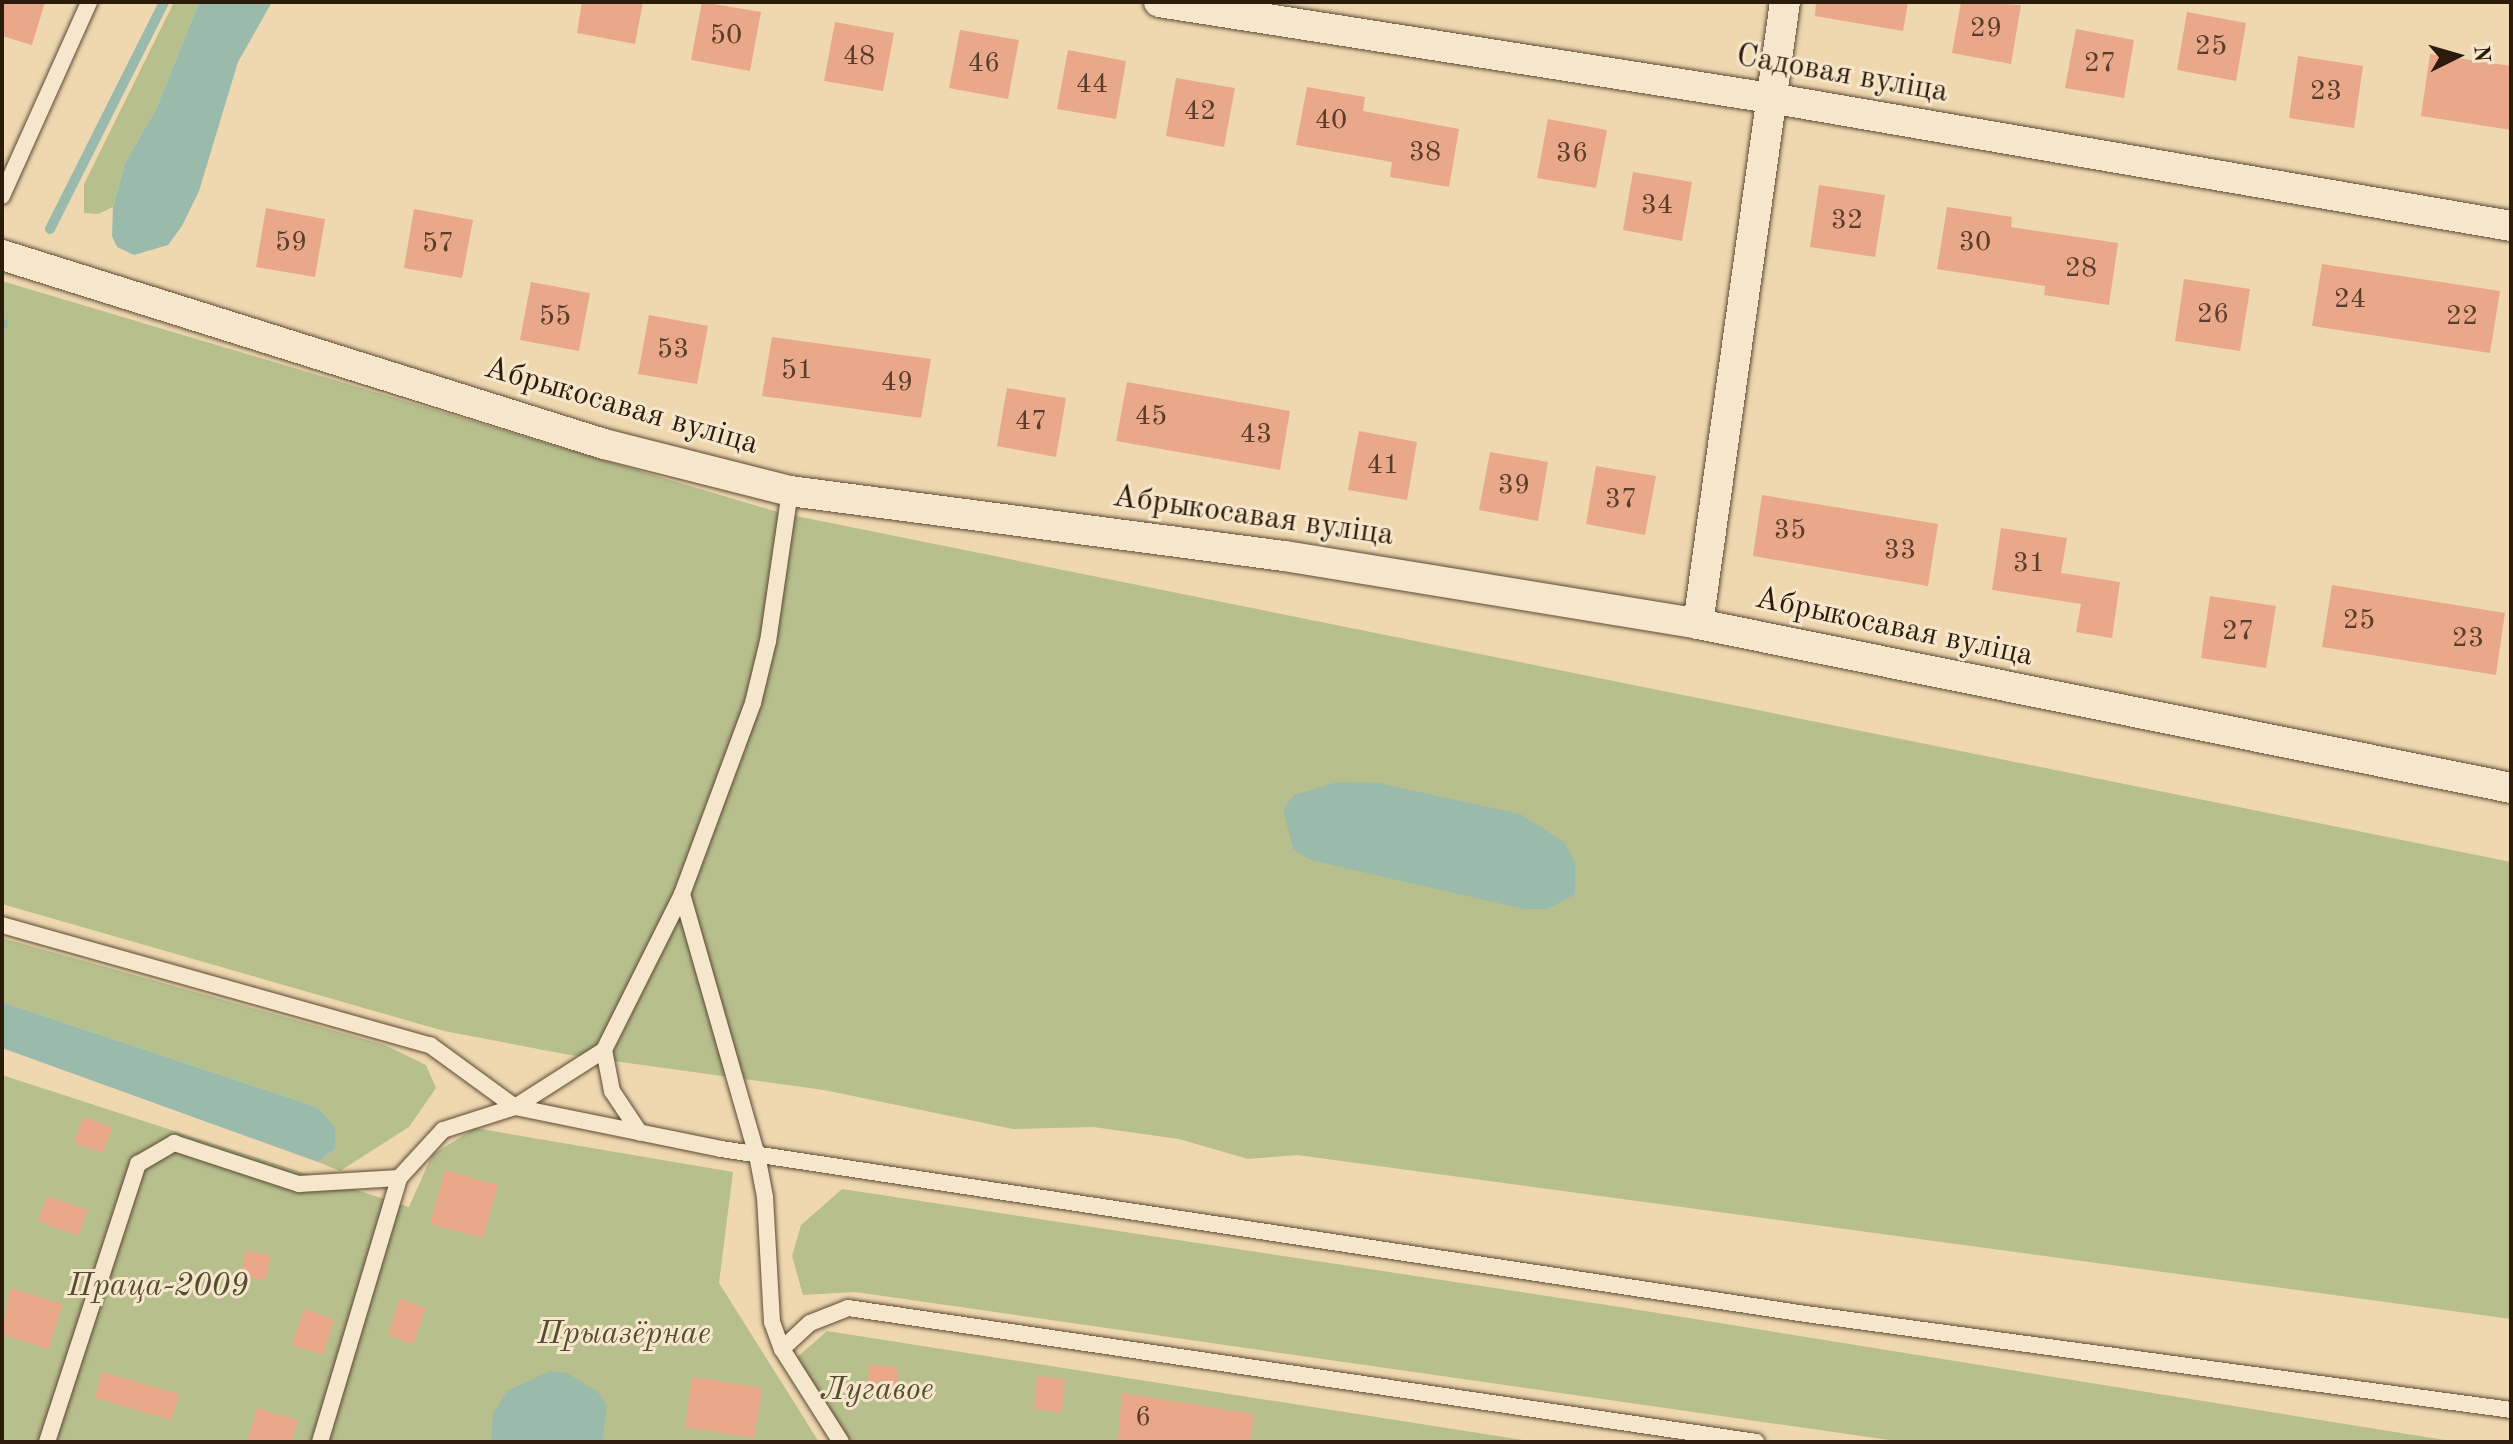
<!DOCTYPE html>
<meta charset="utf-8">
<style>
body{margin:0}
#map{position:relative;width:2513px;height:1444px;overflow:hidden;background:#efd8b0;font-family:"Old Standard TT",serif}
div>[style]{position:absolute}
.green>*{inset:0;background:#b7bf8d}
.water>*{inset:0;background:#9abaac}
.stream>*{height:10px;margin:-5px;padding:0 5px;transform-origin:5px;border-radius:5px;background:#9abaac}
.building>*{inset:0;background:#e9a88a}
.roads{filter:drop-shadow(0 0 2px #5c4a34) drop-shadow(0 0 2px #5c4a34)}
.service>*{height:16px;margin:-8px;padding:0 8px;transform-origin:8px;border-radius:8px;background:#f5e6cc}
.minor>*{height:30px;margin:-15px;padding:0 15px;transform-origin:15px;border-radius:15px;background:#f5e6cc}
span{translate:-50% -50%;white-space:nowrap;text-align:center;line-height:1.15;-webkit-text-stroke:6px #f5e6cc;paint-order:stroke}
.number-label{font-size:28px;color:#5a3e2b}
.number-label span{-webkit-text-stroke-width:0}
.street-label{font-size:32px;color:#2b1b0b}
.park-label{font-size:32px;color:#554c32;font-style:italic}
.frame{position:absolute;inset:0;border:4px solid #2b1b0b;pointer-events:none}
.north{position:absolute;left:2417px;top:16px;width:80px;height:80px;-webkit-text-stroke:6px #f5e6cc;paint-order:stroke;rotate:85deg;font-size:22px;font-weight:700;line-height:32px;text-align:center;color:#2b1b0b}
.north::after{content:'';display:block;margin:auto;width:28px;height:36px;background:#2b1b0b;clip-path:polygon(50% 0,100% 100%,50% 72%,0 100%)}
</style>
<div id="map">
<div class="green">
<i style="clip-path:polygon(174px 2px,199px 2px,156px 109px,125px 163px,113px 207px,98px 214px,84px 213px,84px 184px)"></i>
<i style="clip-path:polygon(2px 281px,781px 513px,2511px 862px,2511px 1319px,1297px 1155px,1248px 1159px,1179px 1139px,1093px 1127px,1013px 1129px,824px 1090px,570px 1055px,444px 1031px,2px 904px)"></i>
<i style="clip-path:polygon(2px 938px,385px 1045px,426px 1065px,436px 1088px,409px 1127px,340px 1171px,318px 1162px,335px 1149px,317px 1107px,2px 1002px)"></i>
<i style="clip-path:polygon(2px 1075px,409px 1207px,432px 1155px,475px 1128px,733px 1172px,719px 1283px,819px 1442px,2px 1442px)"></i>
<i style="clip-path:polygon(842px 1189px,1633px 1309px,2457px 1442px,1903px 1442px,855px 1292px,803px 1295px,792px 1256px,801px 1225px)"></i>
<i style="clip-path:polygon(827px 1331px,1536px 1442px,850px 1442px,795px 1359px)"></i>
</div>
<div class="water">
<i style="clip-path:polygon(199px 2px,272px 2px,238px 62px,199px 191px,182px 226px,168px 245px,134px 255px,117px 247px,112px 236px,113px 207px,125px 163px,156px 109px)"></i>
<i style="clip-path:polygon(1338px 782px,1378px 783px,1520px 814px,1564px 842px,1575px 862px,1575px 894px,1548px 909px,1524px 909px,1310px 860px,1293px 849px,1283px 809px,1294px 795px)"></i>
<i style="clip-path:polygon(2px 1002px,317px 1107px,335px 1127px,335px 1149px,318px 1162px,2px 1048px)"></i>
<i style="clip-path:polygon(550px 1371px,567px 1373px,598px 1392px,607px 1406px,602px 1442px,491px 1442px,493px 1414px,507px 1391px)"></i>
</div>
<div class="stream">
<i style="left:50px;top:229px;width:254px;rotate:-63.3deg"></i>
<i style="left:2px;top:325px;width:2px;rotate:-63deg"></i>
</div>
<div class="building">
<i style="clip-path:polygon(2px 2px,45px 2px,32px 45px,2px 36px)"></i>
<i style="clip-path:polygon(582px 2px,643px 2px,635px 44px,577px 33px)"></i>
<i style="clip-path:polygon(702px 2px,761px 12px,750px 71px,691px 60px)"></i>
<i style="clip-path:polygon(1816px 2px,1908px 2px,1903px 31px,1815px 16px)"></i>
<i style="clip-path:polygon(1961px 2px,2021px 5px,2011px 64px,1952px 53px)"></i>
<i style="clip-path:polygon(2187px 12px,2246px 23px,2236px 81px,2177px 70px)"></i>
<i style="clip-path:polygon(835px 22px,894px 33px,883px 91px,824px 81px)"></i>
<i style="clip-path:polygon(2076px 29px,2134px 40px,2124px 98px,2065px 88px)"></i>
<i style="clip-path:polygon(960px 30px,1019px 40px,1008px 99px,949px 88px)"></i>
<i style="clip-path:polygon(1068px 50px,1126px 61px,1116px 119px,1057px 109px)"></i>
<i style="clip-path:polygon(2430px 54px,2511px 66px,2511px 130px,2421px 116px)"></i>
<i style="clip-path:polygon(2298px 56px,2363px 66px,2354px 128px,2289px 118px)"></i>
<i style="clip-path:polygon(1176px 78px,1235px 88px,1224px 147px,1166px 136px)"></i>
<i style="clip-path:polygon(1307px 87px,1365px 97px,1363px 111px,1459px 129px,1449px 187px,1390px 177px,1392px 162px,1296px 145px)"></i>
<i style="clip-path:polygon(1548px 119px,1607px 130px,1596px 188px,1537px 178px)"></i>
<i style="clip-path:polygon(1633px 172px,1692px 182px,1682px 241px,1623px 230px)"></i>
<i style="clip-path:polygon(1819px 185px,1885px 195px,1875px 257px,1810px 247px)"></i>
<i style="clip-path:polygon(1947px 207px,2012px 217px,2011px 227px,2118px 243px,2109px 305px,2044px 295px,2045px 286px,1937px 269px)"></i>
<i style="clip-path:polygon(266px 208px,325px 219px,315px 277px,256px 267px)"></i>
<i style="clip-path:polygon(414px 209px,473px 220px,462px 278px,404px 268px)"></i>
<i style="clip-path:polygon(2322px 264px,2500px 291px,2490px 353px,2312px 326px)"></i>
<i style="clip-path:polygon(2184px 279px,2250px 289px,2240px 351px,2175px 341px)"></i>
<i style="clip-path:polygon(531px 282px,590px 293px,579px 351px,520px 340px)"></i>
<i style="clip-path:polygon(649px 315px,708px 326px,697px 384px,638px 374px)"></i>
<i style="clip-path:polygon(772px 337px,931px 359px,921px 418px,762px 396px)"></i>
<i style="clip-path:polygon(1127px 382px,1290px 411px,1280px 470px,1116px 441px)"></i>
<i style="clip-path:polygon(1007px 388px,1066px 398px,1056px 457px,997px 446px)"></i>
<i style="clip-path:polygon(1359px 431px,1417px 442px,1407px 500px,1348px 490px)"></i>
<i style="clip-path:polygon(1490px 452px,1548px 462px,1538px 521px,1479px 510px)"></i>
<i style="clip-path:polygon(1596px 466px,1656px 476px,1645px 535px,1586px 524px)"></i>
<i style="clip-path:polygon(1762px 495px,1938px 524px,1928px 586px,1753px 556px)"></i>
<i style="clip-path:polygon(2001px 528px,2067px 538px,2061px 573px,2120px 582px,2112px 638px,2076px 632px,2081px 604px,1992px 590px)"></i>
<i style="clip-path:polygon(2332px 585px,2505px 613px,2496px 675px,2322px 647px)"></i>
<i style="clip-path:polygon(2210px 596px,2276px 606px,2266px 668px,2201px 658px)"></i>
<i style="clip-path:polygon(83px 1117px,112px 1127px,103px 1153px,74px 1143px)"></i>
<i style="clip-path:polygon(445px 1170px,498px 1185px,483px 1238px,430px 1224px)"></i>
<i style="clip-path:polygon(47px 1196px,88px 1210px,78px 1236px,38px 1221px)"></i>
<i style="clip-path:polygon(246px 1250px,271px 1256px,265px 1281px,240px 1275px)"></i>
<i style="clip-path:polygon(10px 1288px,63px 1304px,48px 1349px,2px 1334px)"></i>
<i style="clip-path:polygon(400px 1299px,426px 1308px,413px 1344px,388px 1335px)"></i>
<i style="clip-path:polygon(304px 1309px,334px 1319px,323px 1355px,292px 1345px)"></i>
<i style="clip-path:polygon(869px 1365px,898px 1367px,896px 1400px,867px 1398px)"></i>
<i style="clip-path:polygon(102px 1372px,179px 1394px,171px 1420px,95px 1398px)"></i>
<i style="clip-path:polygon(1037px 1376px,1065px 1379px,1062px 1412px,1034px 1409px)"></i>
<i style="clip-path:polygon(692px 1377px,762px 1388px,754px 1438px,685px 1427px)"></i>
<i style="clip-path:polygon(1122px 1393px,1254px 1414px,1250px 1442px,1118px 1440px)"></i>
<i style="clip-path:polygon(257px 1408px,298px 1420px,291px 1442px,247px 1442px)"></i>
</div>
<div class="roads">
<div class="service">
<i style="left:2px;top:196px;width:213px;rotate:-65.8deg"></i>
<i style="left:790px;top:491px;width:152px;rotate:98.3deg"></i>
<i style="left:768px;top:641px;width:64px;rotate:103.6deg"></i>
<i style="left:753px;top:703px;width:204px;rotate:110.4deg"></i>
<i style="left:682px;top:894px;width:272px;rotate:74deg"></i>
<i style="left:757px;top:1155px;width:43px;rotate:79.2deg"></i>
<i style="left:765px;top:1197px;width:125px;rotate:86.8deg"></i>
<i style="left:772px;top:1322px;width:29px;rotate:70deg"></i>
<i style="left:782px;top:1349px;width:110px;rotate:57.6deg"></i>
<i style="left:2px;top:925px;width:445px;rotate:15.7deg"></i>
<i style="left:430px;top:1045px;width:105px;rotate:36.1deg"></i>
<i style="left:515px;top:1107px;width:106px;rotate:-32.6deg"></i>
<i style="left:604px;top:1050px;width:174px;rotate:-63.4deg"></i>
<i style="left:604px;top:1050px;width:42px;rotate:79deg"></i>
<i style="left:612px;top:1091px;width:50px;rotate:56.3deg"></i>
<i style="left:782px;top:1349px;width:38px;rotate:-43deg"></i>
<i style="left:810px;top:1323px;width:41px;rotate:-21.5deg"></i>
<i style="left:848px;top:1308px;width:918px;rotate:8.39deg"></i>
<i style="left:47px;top:1442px;width:293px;rotate:-71.9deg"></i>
<i style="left:138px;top:1164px;width:42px;rotate:-30.3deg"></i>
<i style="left:174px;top:1143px;width:132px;rotate:18.2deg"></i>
<i style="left:299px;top:1184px;width:100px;rotate:-3.4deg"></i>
<i style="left:320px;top:1442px;width:276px;rotate:-73.3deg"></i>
<i style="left:399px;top:1178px;width:65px;rotate:-47.5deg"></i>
<i style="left:443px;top:1130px;width:76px;rotate:-17.7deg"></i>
<i style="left:515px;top:1107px;width:210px;rotate:11.5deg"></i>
<i style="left:721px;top:1149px;width:1097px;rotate:8.65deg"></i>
<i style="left:1806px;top:1314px;width:712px;rotate:7.75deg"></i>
</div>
<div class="minor">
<i style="left:1159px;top:2px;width:618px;rotate:8.93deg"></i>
<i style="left:1770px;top:98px;width:752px;rotate:9.8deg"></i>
<i style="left:2px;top:255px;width:631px;rotate:17.43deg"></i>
<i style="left:604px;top:444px;width:192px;rotate:14.2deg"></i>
<i style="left:790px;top:491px;width:499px;rotate:7.5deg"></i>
<i style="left:1285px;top:556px;width:419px;rotate:9.3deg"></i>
<i style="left:1698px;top:624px;width:829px;rotate:11.4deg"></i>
<i style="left:1698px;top:624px;width:628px;rotate:-82.04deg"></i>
</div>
</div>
<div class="number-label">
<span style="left:1986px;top:29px">29</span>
<span style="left:726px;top:36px">50</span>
<span style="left:2211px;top:47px">25</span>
<span style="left:859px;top:57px">48</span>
<span style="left:984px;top:64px">46</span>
<span style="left:2100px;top:64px">27</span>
<span style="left:1092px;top:85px">44</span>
<span style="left:2326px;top:92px">23</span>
<span style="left:1200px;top:112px">42</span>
<span style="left:1331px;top:121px">40</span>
<span style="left:1425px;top:153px">38</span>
<span style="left:1572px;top:154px">36</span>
<span style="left:1657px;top:206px">34</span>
<span style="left:1847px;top:221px">32</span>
<span style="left:291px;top:243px">59</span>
<span style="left:1975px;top:243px">30</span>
<span style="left:438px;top:244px">57</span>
<span style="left:2081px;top:269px">28</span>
<span style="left:2350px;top:300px">24</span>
<span style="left:2213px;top:315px">26</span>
<span style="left:555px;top:317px">55</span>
<span style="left:2462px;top:317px">22</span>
<span style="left:673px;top:350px">53</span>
<span style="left:797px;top:371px">51</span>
<span style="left:897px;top:383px">49</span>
<span style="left:1151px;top:417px">45</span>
<span style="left:1031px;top:422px">47</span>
<span style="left:1256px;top:435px">43</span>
<span style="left:1383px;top:466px">41</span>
<span style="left:1514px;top:486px">39</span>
<span style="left:1621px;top:500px">37</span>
<span style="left:1790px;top:531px">35</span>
<span style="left:1900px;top:551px">33</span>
<span style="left:2029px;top:564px">31</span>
<span style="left:2359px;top:621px">25</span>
<span style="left:2238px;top:632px">27</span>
<span style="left:2468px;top:639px">23</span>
<span style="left:1143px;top:1418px">6</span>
</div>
<div class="street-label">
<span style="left:1842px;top:75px;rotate:10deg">Садовая вуліца</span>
<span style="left:621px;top:407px;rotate:16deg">Абрыкосавая вуліца</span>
<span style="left:1253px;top:517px;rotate:8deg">Абрыкосавая вуліца</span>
<span style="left:1894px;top:628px;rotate:12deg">Абрыкосавая вуліца</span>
</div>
<div class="park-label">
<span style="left:158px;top:1287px">Праца-2009</span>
<span style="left:624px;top:1335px">Прыазёрнае</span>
<span style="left:877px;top:1391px">Лугавое</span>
</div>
<div class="frame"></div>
<div class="north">N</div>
</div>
